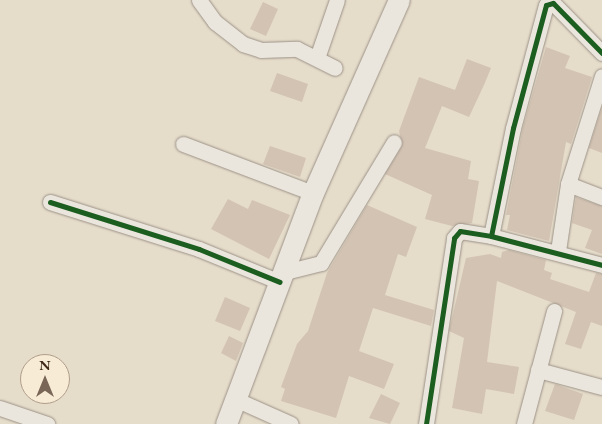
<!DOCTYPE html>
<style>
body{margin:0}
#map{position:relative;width:602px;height:424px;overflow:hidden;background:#e6dcca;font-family:"EB Garamond",serif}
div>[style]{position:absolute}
.building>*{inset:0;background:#d3c3b3}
.roads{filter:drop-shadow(0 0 1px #9b9287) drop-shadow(0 0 1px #9b9287)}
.minor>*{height:15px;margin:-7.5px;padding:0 7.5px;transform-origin:7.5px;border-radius:7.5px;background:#ebe6dd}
.secondary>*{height:21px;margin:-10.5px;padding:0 10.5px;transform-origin:10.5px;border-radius:10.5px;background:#ebe6dd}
.cycleway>*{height:5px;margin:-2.5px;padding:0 2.5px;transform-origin:2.5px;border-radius:2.5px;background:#1b5e20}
span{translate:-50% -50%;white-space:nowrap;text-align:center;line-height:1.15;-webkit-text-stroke:5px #f7ebd5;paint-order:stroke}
.north{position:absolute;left:20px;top:354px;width:50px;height:50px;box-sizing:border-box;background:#f7ebd5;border:1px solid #ae9d89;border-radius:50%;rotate:0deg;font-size:14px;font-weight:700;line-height:20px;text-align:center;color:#402718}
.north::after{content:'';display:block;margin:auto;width:18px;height:22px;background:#7a6656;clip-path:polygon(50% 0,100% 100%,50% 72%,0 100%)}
</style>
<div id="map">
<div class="building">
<i style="clip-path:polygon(263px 2px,278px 9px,266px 36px,250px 29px)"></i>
<i style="clip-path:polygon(546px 47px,570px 56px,565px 68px,592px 77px,571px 144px,566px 142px,549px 241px,507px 230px,510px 215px,506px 215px,523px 127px)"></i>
<i style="clip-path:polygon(467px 59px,491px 68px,484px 85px,469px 117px,442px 106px,425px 148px,471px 161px,468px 179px,479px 181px,472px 223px,452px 226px,425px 219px,432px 195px,385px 174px,402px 146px,399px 131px,419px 77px,455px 90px)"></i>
<i style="clip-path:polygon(277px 73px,308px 84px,302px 102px,270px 91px)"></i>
<i style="clip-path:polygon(602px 107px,602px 153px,589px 148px)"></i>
<i style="clip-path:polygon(270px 146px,306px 158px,300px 177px,263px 164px)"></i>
<i style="clip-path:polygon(576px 197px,602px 206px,602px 254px,585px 248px,592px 230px,572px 223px)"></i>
<i style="clip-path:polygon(228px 199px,248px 209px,252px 200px,290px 215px,269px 259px,211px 229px)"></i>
<i style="clip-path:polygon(367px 205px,417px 227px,406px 257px,398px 254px,385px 295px,434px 310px,431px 326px,373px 308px,359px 351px,394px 364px,384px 389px,349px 376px,336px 418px,281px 401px,285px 389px,281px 387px,297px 344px,308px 331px,327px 273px)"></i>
<i style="clip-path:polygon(509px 250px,546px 260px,544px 270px,552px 273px,550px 279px,589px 292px,596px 273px,602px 274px,602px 326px,591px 322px,581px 349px,565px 344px,576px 312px,497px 281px,487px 362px,519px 367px,514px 394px,486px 389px,482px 414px,452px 408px,464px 338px,449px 331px,466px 258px,490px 254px,501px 258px,502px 252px)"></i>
<i style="clip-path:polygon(225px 297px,250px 308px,240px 331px,215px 321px)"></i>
<i style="clip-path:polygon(229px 336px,243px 343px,236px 361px,221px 353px)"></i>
<i style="clip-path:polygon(555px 384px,583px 394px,574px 420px,545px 411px)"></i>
<i style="clip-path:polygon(381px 394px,400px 403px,390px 424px,369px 418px)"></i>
</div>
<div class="roads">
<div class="minor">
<i style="left:199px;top:0;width:27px;rotate:54deg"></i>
<i style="left:215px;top:22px;width:36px;rotate:38deg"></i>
<i style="left:243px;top:44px;width:19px;rotate:18deg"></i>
<i style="left:261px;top:50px;width:36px;rotate:-2deg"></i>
<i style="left:297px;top:49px;width:42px;rotate:26.6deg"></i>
<i style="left:602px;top:53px;width:70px;rotate:-134.4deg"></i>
<i style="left:553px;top:3px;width:7px;rotate:164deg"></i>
<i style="left:546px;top:5px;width:127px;rotate:105deg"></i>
<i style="left:513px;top:128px;width:110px;rotate:101.5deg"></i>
<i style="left:491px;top:236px;width:115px;rotate:14.6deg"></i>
<i style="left:317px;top:58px;width:61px;rotate:-71deg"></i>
<i style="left:183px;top:144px;width:139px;rotate:20.7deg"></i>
<i style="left:568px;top:184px;width:36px;rotate:21deg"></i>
<i style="left:50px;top:202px;width:156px;rotate:17.5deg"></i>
<i style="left:199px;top:249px;width:87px;rotate:22.2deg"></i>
<i style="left:558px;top:251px;width:68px;rotate:-81.5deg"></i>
<i style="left:568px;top:184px;width:113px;rotate:-72.5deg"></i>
<i style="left:285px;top:272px;width:37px;rotate:-14deg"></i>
<i style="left:321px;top:263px;width:141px;rotate:-58.9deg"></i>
<i style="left:538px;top:370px;width:66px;rotate:14.9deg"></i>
<i style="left:235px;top:399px;width:61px;rotate:24.1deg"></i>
<i style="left:0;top:408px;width:50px;rotate:18.8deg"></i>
<i style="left:426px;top:424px;width:188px;rotate:-81.4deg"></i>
<i style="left:454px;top:238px;width:9px;rotate:-49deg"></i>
<i style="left:460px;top:231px;width:31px;rotate:9deg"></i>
<i style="left:524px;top:424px;width:117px;rotate:-75.1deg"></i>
</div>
<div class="secondary">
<i style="left:226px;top:424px;width:247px;rotate:-69.4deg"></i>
<i style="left:313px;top:193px;width:211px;rotate:-66deg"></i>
</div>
</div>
<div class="cycleway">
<i style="left:602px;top:53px;width:70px;rotate:-134.4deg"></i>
<i style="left:553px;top:3px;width:7px;rotate:164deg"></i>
<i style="left:546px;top:5px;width:127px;rotate:105deg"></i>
<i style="left:513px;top:128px;width:110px;rotate:101.5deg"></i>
<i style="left:491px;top:236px;width:115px;rotate:14.6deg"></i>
<i style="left:50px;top:202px;width:156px;rotate:17.5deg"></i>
<i style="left:199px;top:249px;width:87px;rotate:22.2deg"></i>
<i style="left:426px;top:424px;width:188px;rotate:-81.4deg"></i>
<i style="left:454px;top:238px;width:9px;rotate:-49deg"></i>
<i style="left:460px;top:231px;width:31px;rotate:9deg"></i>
</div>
<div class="north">N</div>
</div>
